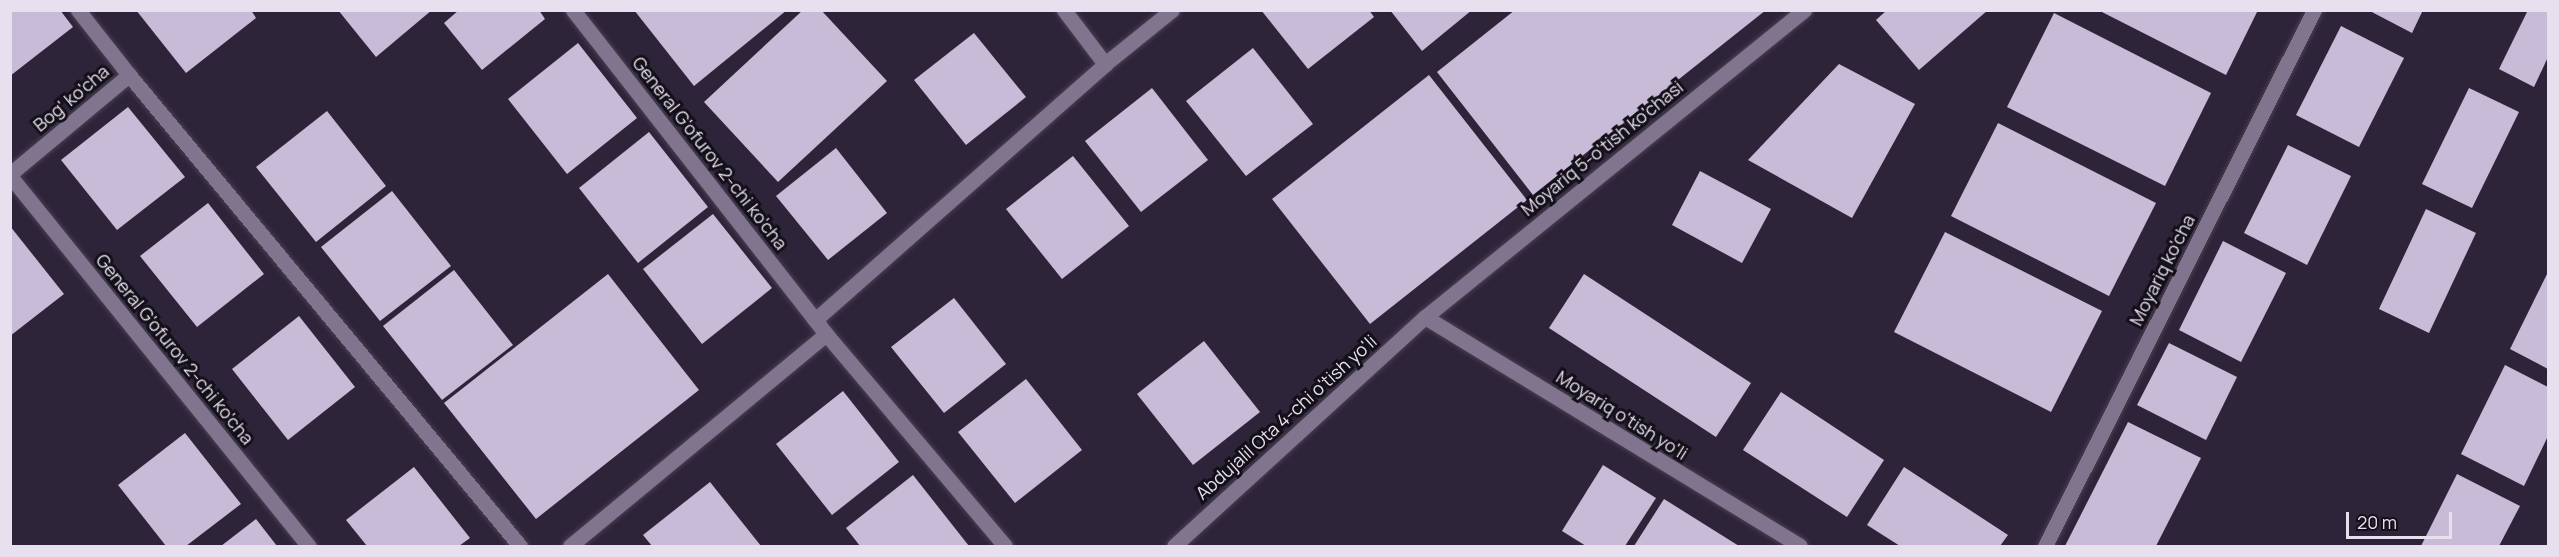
<!DOCTYPE html>
<style>
body{margin:0}
#map{position:relative;width:2559px;height:557px;overflow:hidden;background:#2e243a;font-family:Manrope,sans-serif}
div>[style]{position:absolute}
.building>*{inset:0;background:#c8bbd7}
.roads{filter:drop-shadow(0 0 2px #494052) drop-shadow(0 0 2px #494052)}
.minor>*{height:15px;margin:-7.5px;padding:0 7.5px;transform-origin:7.5px;border-radius:7.5px;background:#80748e}
span{translate:-50% -50%;white-space:nowrap;text-align:center;line-height:1.15;-webkit-text-stroke:6px #141019;paint-order:stroke}
.street-label{font-size:18px;color:#e7e0ef}
.frame{position:absolute;inset:0;border:12px solid #e7e0ef;pointer-events:none}
.scale{position:absolute;left:2346px;top:512px;width:106px;height:27px;box-sizing:border-box;border:3px solid #e7e0ef;border-top:0;padding-left:8px;font-size:18px;line-height:21px;white-space:nowrap;color:#e7e0ef;-webkit-text-stroke:4px #141019;paint-order:stroke}
</style>
<div id="map">
<div class="building">
<i style="clip-path:polygon(10px 10px,60px 10px,73px 27px,10px 76px)"></i>
<i style="clip-path:polygon(136px 10px,251px 10px,256px 18px,186px 73px)"></i>
<i style="clip-path:polygon(338px 10px,432px 10px,376px 57px)"></i>
<i style="clip-path:polygon(459px 10px,539px 10px,545px 19px,482px 70px,444px 23px)"></i>
<i style="clip-path:polygon(634px 10px,787px 10px,694px 86px)"></i>
<i style="clip-path:polygon(803px 10px,821px 10px,887px 81px,778px 182px,704px 102px)"></i>
<i style="clip-path:polygon(1261px 10px,1369px 10px,1374px 17px,1308px 69px)"></i>
<i style="clip-path:polygon(1390px 10px,1472px 10px,1422px 51px)"></i>
<i style="clip-path:polygon(1515px 10px,1766px 10px,1533px 195px,1437px 72px)"></i>
<i style="clip-path:polygon(1887px 10px,1988px 10px,1919px 70px,1876px 20px)"></i>
<i style="clip-path:polygon(2098px 10px,2258px 10px,2226px 75px)"></i>
<i style="clip-path:polygon(2368px 10px,2423px 10px,2412px 33px)"></i>
<i style="clip-path:polygon(2528px 10px,2548px 10px,2548px 57px,2534px 87px,2499px 69px)"></i>
<i style="clip-path:polygon(2054px 13px,2211px 93px,2165px 186px,2007px 107px)"></i>
<i style="clip-path:polygon(2341px 26px,2404px 58px,2359px 147px,2296px 115px)"></i>
<i style="clip-path:polygon(974px 33px,1026px 97px,966px 145px,914px 80px)"></i>
<i style="clip-path:polygon(578px 43px,637px 118px,567px 174px,508px 99px)"></i>
<i style="clip-path:polygon(1253px 48px,1313px 124px,1246px 176px,1186px 101px)"></i>
<i style="clip-path:polygon(1839px 64px,1915px 104px,1852px 218px,1748px 160px)"></i>
<i style="clip-path:polygon(1429px 75px,1527px 200px,1370px 324px,1272px 199px)"></i>
<i style="clip-path:polygon(1152px 88px,1208px 160px,1141px 212px,1085px 141px)"></i>
<i style="clip-path:polygon(2469px 88px,2519px 112px,2472px 208px,2422px 184px)"></i>
<i style="clip-path:polygon(128px 107px,185px 177px,117px 230px,61px 160px)"></i>
<i style="clip-path:polygon(327px 111px,386px 186px,316px 242px,256px 167px)"></i>
<i style="clip-path:polygon(1998px 123px,2156px 203px,2109px 296px,1951px 216px)"></i>
<i style="clip-path:polygon(649px 132px,708px 207px,638px 263px,579px 188px)"></i>
<i style="clip-path:polygon(2288px 145px,2351px 176px,2307px 265px,2244px 233px)"></i>
<i style="clip-path:polygon(836px 148px,887px 213px,828px 260px,776px 196px)"></i>
<i style="clip-path:polygon(1073px 156px,1129px 226px,1062px 279px,1006px 209px)"></i>
<i style="clip-path:polygon(1700px 171px,1771px 209px,1742px 263px,1672px 225px)"></i>
<i style="clip-path:polygon(392px 191px,451px 266px,380px 321px,321px 247px)"></i>
<i style="clip-path:polygon(208px 203px,264px 274px,197px 327px,140px 256px)"></i>
<i style="clip-path:polygon(2426px 209px,2476px 233px,2429px 333px,2379px 309px)"></i>
<i style="clip-path:polygon(713px 214px,772px 288px,702px 344px,643px 269px)"></i>
<i style="clip-path:polygon(10px 226px,64px 294px,10px 336px)"></i>
<i style="clip-path:polygon(1945px 232px,2102px 311px,2051px 412px,1894px 332px)"></i>
<i style="clip-path:polygon(2223px 241px,2286px 273px,2241px 362px,2179px 330px)"></i>
<i style="clip-path:polygon(454px 270px,513px 345px,442px 400px,383px 326px)"></i>
<i style="clip-path:polygon(2548px 272px,2548px 369px,2510px 349px)"></i>
<i style="clip-path:polygon(608px 274px,699px 390px,536px 519px,444px 403px)"></i>
<i style="clip-path:polygon(1584px 274px,1751px 383px,1716px 437px,1549px 328px)"></i>
<i style="clip-path:polygon(954px 298px,1006px 364px,944px 413px,891px 347px)"></i>
<i style="clip-path:polygon(299px 316px,355px 387px,288px 440px,232px 369px)"></i>
<i style="clip-path:polygon(1204px 341px,1260px 412px,1193px 465px,1137px 394px)"></i>
<i style="clip-path:polygon(2169px 343px,2237px 377px,2206px 440px,2137px 405px)"></i>
<i style="clip-path:polygon(2505px 365px,2548px 387px,2548px 436px,2524px 486px,2461px 454px)"></i>
<i style="clip-path:polygon(1026px 379px,1082px 450px,1015px 503px,958px 432px)"></i>
<i style="clip-path:polygon(843px 391px,899px 462px,832px 515px,776px 444px)"></i>
<i style="clip-path:polygon(1781px 392px,1884px 460px,1847px 517px,1743px 450px)"></i>
<i style="clip-path:polygon(2128px 422px,2201px 458px,2156px 546px,2065px 546px)"></i>
<i style="clip-path:polygon(185px 433px,241px 504px,186px 546px,166px 546px,118px 485px)"></i>
<i style="clip-path:polygon(1603px 465px,1656px 498px,1625px 546px,1586px 546px,1562px 531px)"></i>
<i style="clip-path:polygon(414px 467px,470px 538px,459px 546px,367px 546px,346px 520px)"></i>
<i style="clip-path:polygon(1904px 467px,2008px 535px,2000px 546px,1900px 546px,1867px 525px)"></i>
<i style="clip-path:polygon(2457px 474px,2520px 506px,2499px 546px,2421px 546px)"></i>
<i style="clip-path:polygon(913px 475px,969px 546px,860px 546px,846px 528px)"></i>
<i style="clip-path:polygon(710px 482px,761px 546px,652px 546px,643px 535px)"></i>
<i style="clip-path:polygon(1664px 499px,1739px 546px,1634px 546px)"></i>
<i style="clip-path:polygon(256px 519px,277px 546px,221px 546px)"></i>
</div>
<div class="roads">
<div class="minor">
<i style="left:78px;top:10px;width:83px;rotate:51.9deg"></i>
<i style="left:129px;top:75px;width:612px;rotate:50.3deg"></i>
<i style="left:573px;top:10px;width:411px;rotate:52deg"></i>
<i style="left:826px;top:334px;width:277px;rotate:49.8deg"></i>
<i style="left:1064px;top:10px;width:68px;rotate:52.8deg"></i>
<i style="left:10px;top:174px;width:155px;rotate:-39.8deg"></i>
<i style="left:10px;top:176px;width:476px;rotate:51.1deg"></i>
<i style="left:1425px;top:317px;width:439px;rotate:31.4deg"></i>
<i style="left:815px;top:320px;width:387px;rotate:-41.4deg"></i>
<i style="left:1105px;top:64px;width:86px;rotate:-38.9deg"></i>
<i style="left:570px;top:546px;width:332px;rotate:-39.6deg"></i>
<i style="left:1174px;top:546px;width:340px;rotate:-42.4deg"></i>
<i style="left:1425px;top:317px;width:488px;rotate:-39deg"></i>
<i style="left:2045px;top:546px;width:600px;rotate:-63.35deg"></i>
</div>
</div>
<div class="street-label">
<span style="left:71px;top:98px;rotate:-40deg">Bog' ko'cha</span>
<span style="left:1602px;top:148px;rotate:-39deg">Moyariq 5-o'tish ko'chasi</span>
<span style="left:710px;top:153px;rotate:52deg">General G'ofurov 2-chi ko'cha</span>
<span style="left:2162px;top:270px;rotate:-63deg">Moyariq ko'cha</span>
<span style="left:175px;top:349px;rotate:51deg">General G'ofurov 2-chi ko'cha</span>
<span style="left:1622px;top:415px;rotate:32deg">Moyariq o'tish yo'li</span>
<span style="left:1286px;top:417px;rotate:-42deg">Abdujalil Ota 4-chi o'tish yo'li</span>
</div>
<div class="frame"></div>
<div class="scale">20 m</div>
</div>
